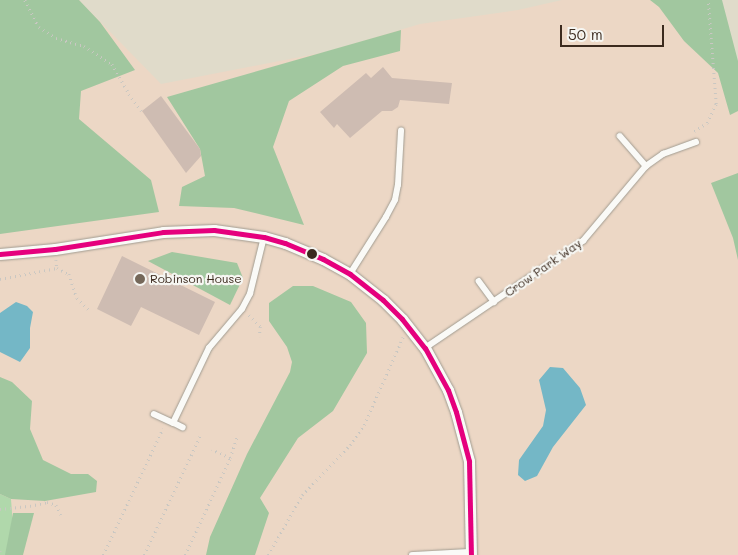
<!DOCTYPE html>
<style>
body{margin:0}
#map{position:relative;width:738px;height:555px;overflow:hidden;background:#e0dbca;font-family:Mali,sans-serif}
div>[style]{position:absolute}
.built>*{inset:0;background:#ecd7c5}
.green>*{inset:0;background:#b0d8ab}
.forest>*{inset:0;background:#a1c79f}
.water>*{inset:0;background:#74b7c6}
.building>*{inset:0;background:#cebcb2}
.path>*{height:2.5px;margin-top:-1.25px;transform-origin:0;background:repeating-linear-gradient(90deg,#c9c7c2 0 1px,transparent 0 5px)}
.roads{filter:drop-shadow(0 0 1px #a19c91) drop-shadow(0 0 1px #a19c91)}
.lane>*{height:5.5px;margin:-2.75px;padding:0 2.75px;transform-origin:2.75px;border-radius:2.75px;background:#fafaf7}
.street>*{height:11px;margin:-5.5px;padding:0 5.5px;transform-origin:5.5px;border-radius:5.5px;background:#fafaf7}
.bus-1>*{height:5px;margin:-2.5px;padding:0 2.5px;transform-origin:2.5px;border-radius:2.5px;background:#e5007d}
.dots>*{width:14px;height:14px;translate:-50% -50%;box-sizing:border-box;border:2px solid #f6f6f2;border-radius:50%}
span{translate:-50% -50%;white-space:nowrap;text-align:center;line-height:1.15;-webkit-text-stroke:4.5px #f6f6f2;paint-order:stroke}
.street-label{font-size:12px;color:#3b2a1e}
.poi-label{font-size:12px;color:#3b2a1e}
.left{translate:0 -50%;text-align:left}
.scale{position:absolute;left:560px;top:25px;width:104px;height:22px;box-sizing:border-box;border:2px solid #3b2a1e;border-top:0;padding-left:6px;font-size:15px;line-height:18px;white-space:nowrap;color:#3b2a1e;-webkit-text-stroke:4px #f6f6f2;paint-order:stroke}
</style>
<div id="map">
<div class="built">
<i style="clip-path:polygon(0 0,79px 0,161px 84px,326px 52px,420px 24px,518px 10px,562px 0,712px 0,738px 97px,738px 555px,0 555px)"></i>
</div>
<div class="green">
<i style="clip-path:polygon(0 494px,11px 499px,15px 555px,0 555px)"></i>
</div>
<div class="forest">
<i style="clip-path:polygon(0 0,79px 0,100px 22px,135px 70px,81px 91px,79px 119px,151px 180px,159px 212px,0 234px)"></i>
<i style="clip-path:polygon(650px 0,722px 0,738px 61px,738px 111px,730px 115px,718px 73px,684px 41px,659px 7px)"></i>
<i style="clip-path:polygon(401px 30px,400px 51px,343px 66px,289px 101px,273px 147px,304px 225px,234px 208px,179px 206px,182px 187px,205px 176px,200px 149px,167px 97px)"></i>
<i style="clip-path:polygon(738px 173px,738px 260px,733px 238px,711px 183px)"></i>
<i style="clip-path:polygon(172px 252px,237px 263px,243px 278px,230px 305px,148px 261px)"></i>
<i style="clip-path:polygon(293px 286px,313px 286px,351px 302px,366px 323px,367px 353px,333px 411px,298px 438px,260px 498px,269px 513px,255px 555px,206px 555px,210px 537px,247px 454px,290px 372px,292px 362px,287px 347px,269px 321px,269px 303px)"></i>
<i style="clip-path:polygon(0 377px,12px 382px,32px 401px,30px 429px,43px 460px,71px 474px,88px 474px,97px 481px,96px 492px,45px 501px,11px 499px,0 494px)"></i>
<i style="clip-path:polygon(13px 513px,34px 513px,23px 555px,5px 555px)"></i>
</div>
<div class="water">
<i style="clip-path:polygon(16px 302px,27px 306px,33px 312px,30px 328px,30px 348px,20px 362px,0 352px,0 313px)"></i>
<i style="clip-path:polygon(550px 367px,563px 368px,580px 388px,586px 405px,553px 447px,537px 476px,525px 481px,518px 475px,519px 460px,543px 426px,546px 410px,539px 380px)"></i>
</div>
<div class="building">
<i style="clip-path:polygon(383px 67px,392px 78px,452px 83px,449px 104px,400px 100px,398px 107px,392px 111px,382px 111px,350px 138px,337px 124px,334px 128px,320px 112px,366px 73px,371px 78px)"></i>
<i style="clip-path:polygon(161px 96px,200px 149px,201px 156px,186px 173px,142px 111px)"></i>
<i style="clip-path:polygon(122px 256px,215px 302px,199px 335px,141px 307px,131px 326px,97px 309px)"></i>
</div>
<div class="path">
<i style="left:25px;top:0;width:30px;rotate:63deg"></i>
<i style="left:39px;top:27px;width:20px;rotate:33deg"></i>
<i style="left:56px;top:38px;width:29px;rotate:16deg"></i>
<i style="left:84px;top:46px;width:33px;rotate:33deg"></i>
<i style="left:112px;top:64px;width:34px;rotate:60deg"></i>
<i style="left:129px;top:94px;width:21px;rotate:53deg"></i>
<i style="left:694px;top:131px;width:15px;rotate:-32deg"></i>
<i style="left:707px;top:123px;width:21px;rotate:-65deg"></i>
<i style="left:716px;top:104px;width:104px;rotate:-94.4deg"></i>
<i style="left:56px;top:260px;width:8px;rotate:83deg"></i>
<i style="left:57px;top:268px;width:13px;rotate:27deg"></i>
<i style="left:69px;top:274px;width:25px;rotate:72deg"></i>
<i style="left:77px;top:298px;width:18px;rotate:45deg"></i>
<i style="left:0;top:279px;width:58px;rotate:-10.9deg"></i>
<i style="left:249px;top:315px;width:17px;rotate:45deg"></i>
<i style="left:261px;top:327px;width:10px;rotate:101deg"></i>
<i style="left:230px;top:458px;width:23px;rotate:-72deg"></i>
<i style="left:0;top:509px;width:30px;rotate:-6deg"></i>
<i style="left:30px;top:506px;width:17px;rotate:-13deg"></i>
<i style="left:47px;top:502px;width:9px;rotate:18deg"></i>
<i style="left:56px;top:505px;width:11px;rotate:63deg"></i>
<i style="left:0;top:551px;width:4px;rotate:63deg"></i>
<i style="left:103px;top:555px;width:140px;rotate:-64.7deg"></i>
<i style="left:144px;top:555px;width:132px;rotate:-64.8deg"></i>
<i style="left:185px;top:555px;width:107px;rotate:-65.1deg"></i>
<i style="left:230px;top:458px;width:20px;rotate:-156deg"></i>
<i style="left:268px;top:555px;width:69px;rotate:-60.5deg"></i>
<i style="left:302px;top:495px;width:69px;rotate:-46.2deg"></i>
<i style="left:350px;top:445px;width:24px;rotate:-55deg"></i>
<i style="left:364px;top:425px;width:96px;rotate:-66.1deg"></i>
</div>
<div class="roads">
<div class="lane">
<i style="left:620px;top:136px;width:40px;rotate:49deg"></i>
<i style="left:350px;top:274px;width:67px;rotate:-57.7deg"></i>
<i style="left:386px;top:217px;width:19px;rotate:-62deg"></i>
<i style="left:395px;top:200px;width:15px;rotate:-79deg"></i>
<i style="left:398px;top:185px;width:54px;rotate:-86.8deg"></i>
<i style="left:479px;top:281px;width:26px;rotate:54deg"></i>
<i style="left:425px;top:348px;width:191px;rotate:-34.1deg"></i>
<i style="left:583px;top:241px;width:98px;rotate:-50deg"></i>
<i style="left:646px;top:166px;width:21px;rotate:-35deg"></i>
<i style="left:663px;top:154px;width:35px;rotate:-20deg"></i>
<i style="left:154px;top:414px;width:21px;rotate:25deg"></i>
<i style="left:183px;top:428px;width:11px;rotate:-153deg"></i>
<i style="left:173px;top:423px;width:83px;rotate:-64.4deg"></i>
<i style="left:209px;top:348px;width:51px;rotate:-49.8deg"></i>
<i style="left:242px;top:309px;width:17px;rotate:-62deg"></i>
<i style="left:250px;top:294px;width:59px;rotate:-76.2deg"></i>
<i style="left:412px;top:555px;width:59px;rotate:-2.9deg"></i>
</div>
<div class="street">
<i style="left:0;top:254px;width:55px;rotate:-5.2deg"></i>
<i style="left:55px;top:249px;width:109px;rotate:-8.9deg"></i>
<i style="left:163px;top:232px;width:51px;rotate:-2.2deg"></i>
<i style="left:214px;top:230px;width:50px;rotate:8deg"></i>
<i style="left:264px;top:237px;width:22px;rotate:16deg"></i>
<i style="left:285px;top:243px;width:41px;rotate:22.8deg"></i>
<i style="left:323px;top:259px;width:31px;rotate:29deg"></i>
<i style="left:350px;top:274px;width:42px;rotate:38.2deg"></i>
<i style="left:383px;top:300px;width:27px;rotate:45deg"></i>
<i style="left:402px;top:319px;width:37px;rotate:52deg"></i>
<i style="left:425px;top:348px;width:48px;rotate:61.3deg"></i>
<i style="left:448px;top:390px;width:23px;rotate:70deg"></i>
<i style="left:456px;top:412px;width:51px;rotate:75.1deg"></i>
<i style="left:469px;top:461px;width:94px;rotate:88.8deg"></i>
</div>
</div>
<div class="bus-1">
<i style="left:0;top:254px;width:55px;rotate:-5.2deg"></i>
<i style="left:55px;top:249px;width:109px;rotate:-8.9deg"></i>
<i style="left:163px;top:232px;width:51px;rotate:-2.2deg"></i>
<i style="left:214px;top:230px;width:50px;rotate:8deg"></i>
<i style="left:264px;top:237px;width:22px;rotate:16deg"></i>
<i style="left:285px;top:243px;width:41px;rotate:22.8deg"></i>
<i style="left:323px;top:259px;width:31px;rotate:29deg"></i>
<i style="left:350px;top:274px;width:42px;rotate:38.2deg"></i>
<i style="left:383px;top:300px;width:27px;rotate:45deg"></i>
<i style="left:402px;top:319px;width:37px;rotate:52deg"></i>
<i style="left:425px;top:348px;width:48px;rotate:61.3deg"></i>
<i style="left:448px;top:390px;width:23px;rotate:70deg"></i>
<i style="left:456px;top:412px;width:51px;rotate:75.1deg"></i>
<i style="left:469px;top:461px;width:94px;rotate:88.8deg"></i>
</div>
<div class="dots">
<i style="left:312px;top:254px;background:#3b2a1e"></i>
<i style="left:140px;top:279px;background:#75685a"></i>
</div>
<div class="street-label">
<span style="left:543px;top:268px;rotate:-35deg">Crow Park Way</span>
</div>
<div class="poi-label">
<span class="left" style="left:150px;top:279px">Robinson House</span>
</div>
<div class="scale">50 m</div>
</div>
